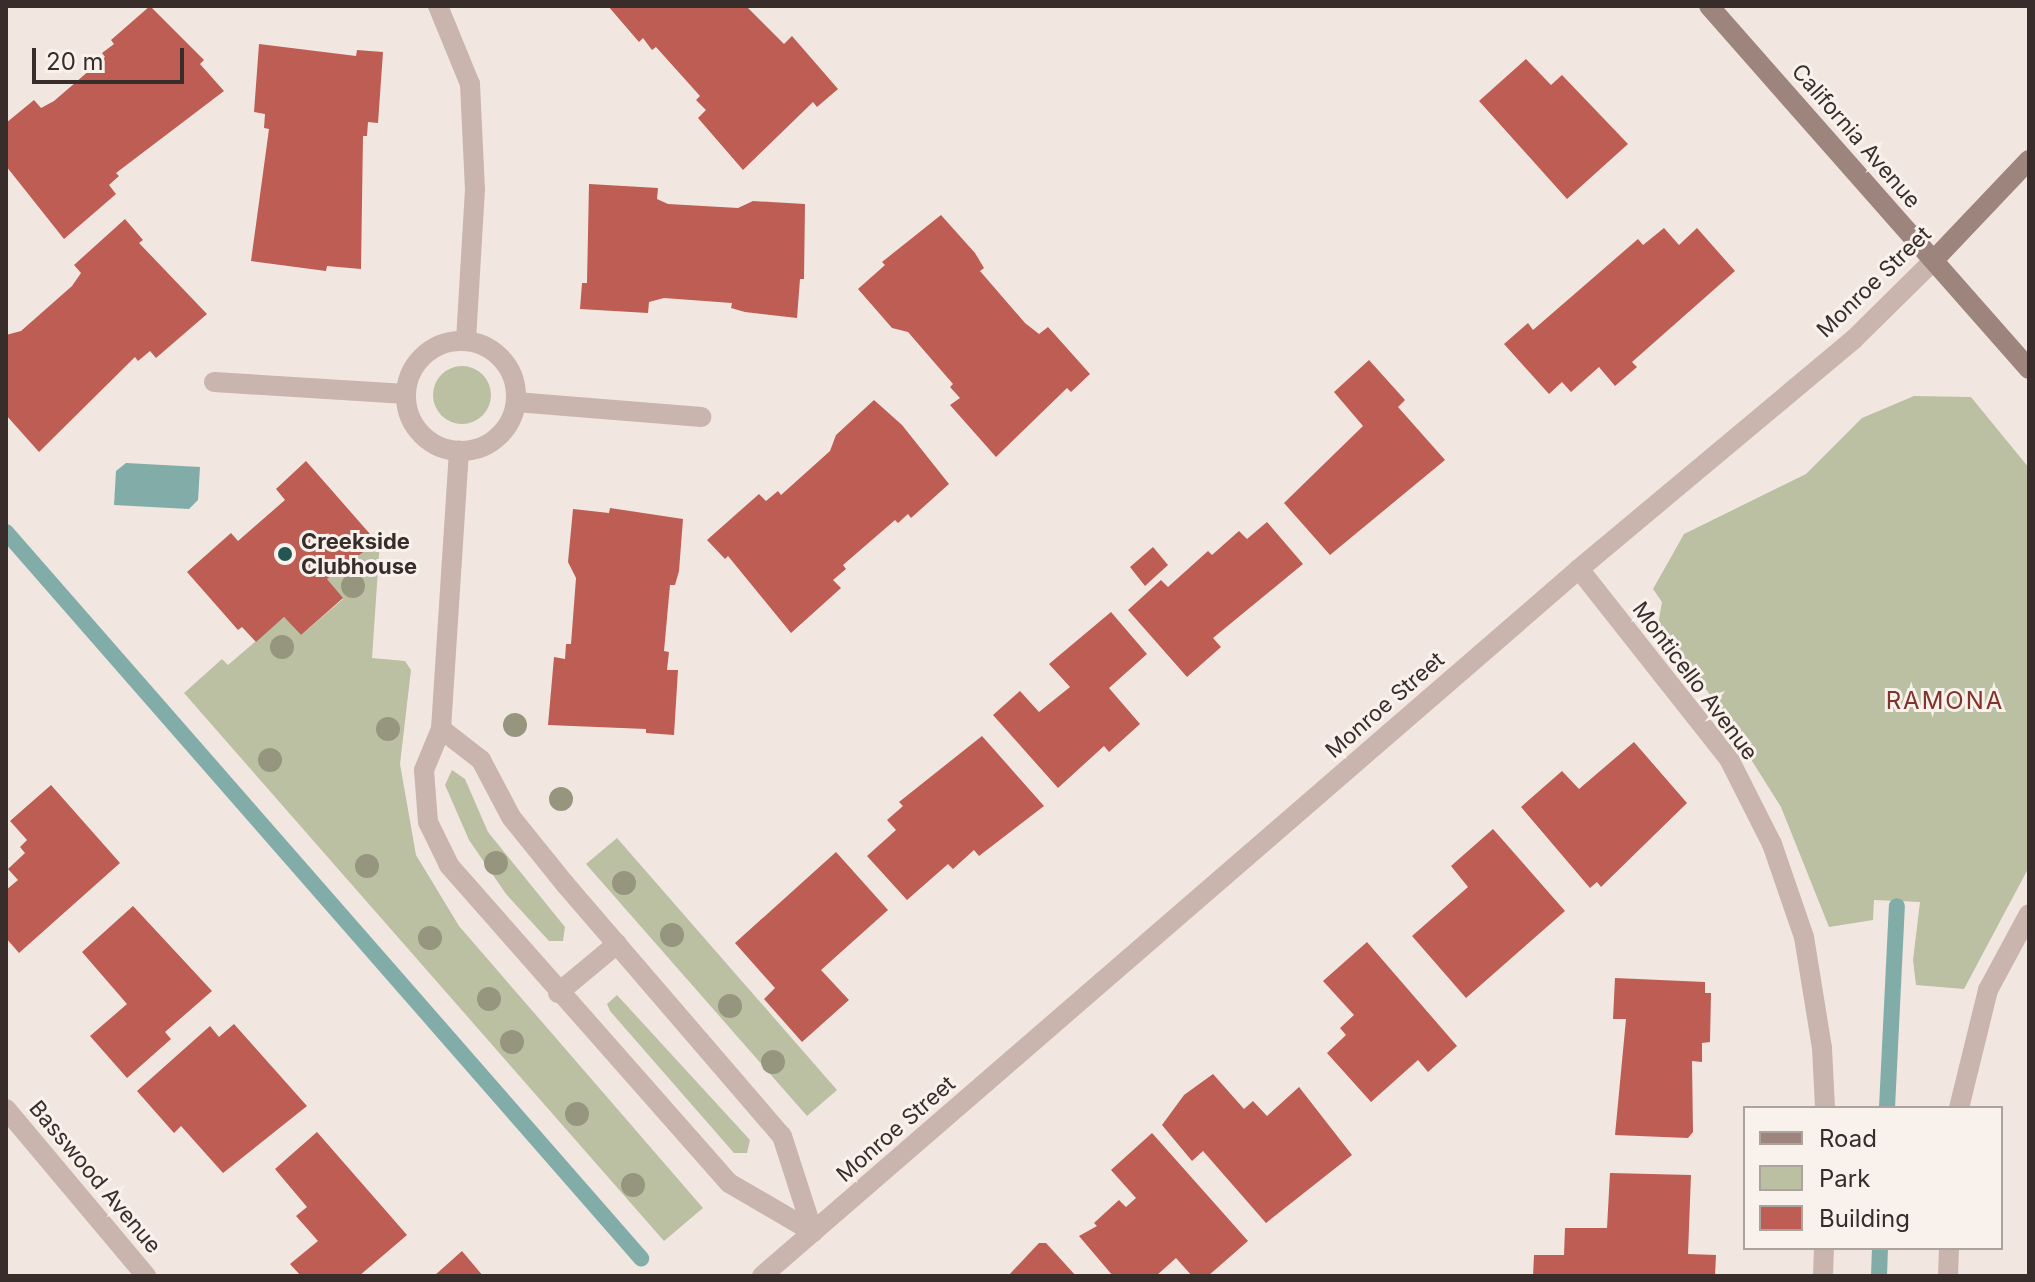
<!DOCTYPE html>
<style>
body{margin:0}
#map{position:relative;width:2035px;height:1282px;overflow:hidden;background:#f1e7e0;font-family:Inter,sans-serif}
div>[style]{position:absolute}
.green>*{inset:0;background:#bac0a1}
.round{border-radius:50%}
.water>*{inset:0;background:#81aca8}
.stream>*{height:16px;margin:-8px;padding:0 8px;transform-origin:8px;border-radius:8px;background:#81aca8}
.building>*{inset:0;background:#bd5d53}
.service>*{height:20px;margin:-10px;padding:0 10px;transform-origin:10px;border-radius:10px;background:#c9b5ad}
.service>.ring{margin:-10px;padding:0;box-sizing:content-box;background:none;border:20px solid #c9b5ad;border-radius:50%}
.minor>*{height:20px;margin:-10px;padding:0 10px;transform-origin:10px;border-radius:10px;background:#c9b5ad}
.tertiary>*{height:20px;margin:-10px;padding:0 10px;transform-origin:10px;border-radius:10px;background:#c9b5ad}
.secondary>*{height:20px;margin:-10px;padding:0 10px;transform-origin:10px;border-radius:10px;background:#9d857e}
.trees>*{width:24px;height:24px;margin:-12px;border-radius:50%;background:#96967f}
.dots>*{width:22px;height:22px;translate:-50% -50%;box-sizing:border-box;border:4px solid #f9f1ec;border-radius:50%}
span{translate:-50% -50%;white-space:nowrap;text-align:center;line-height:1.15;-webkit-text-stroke:6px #f9f1ec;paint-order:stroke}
.street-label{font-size:22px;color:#382d2b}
.poi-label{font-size:22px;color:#382d2b;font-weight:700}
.left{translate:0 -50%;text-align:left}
.neighbourhood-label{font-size:24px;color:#81322a;letter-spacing:2px}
.frame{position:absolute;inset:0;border:8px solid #382d2b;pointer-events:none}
.legend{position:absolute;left:1743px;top:1106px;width:260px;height:144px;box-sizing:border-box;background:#f9f1ec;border:2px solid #aca39f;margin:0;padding:10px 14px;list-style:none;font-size:24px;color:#382d2b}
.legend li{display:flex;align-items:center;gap:16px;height:40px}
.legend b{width:40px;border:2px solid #aca39f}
.scale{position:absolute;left:32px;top:48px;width:152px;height:36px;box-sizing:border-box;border:4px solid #382d2b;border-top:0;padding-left:10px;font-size:24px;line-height:28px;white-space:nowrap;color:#382d2b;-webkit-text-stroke:6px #f9f1ec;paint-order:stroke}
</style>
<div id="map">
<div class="green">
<i class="round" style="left:433px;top:366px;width:58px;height:58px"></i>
<i style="clip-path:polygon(1914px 396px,1971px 397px,2029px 468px,2029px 867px,1964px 989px,1916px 985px,1913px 960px,1920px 902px,1874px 900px,1873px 920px,1829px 927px,1781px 807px,1711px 696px,1658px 625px,1662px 602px,1653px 589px,1684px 534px,1806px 474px,1862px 418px)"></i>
<i style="clip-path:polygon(380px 540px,372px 658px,405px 661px,411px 670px,400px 764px,416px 855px,459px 926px,703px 1208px,664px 1241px,184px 693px,222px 659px,228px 665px,284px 617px,301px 635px,343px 599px,327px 579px)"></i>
<i style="clip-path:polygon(452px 770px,465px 779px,488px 832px,565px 927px,563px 941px,549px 941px,506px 894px,469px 840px,445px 785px)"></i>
<i style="clip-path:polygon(617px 838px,837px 1090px,807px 1116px,586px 864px)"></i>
<i style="clip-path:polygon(617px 995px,750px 1140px,747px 1153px,734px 1153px,610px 1011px,607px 1004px)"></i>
</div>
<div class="water">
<i style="clip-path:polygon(126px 463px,200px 467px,198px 500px,189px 509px,114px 505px,116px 471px)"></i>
</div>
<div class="stream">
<i style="left:6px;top:532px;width:965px;rotate:48.83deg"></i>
<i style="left:1887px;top:1108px;width:202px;rotate:-87.2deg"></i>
<i style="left:1879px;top:1276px;width:28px;rotate:-88deg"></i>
</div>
<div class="building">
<i style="clip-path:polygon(150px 6px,204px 60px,200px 64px,224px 91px,116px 173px,119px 176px,109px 185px,116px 194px,64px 239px,6px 166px,6px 123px,34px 100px,41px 108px,54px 101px,105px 57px,102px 53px,114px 44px,111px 40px)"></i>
<i style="clip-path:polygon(608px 6px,746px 6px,784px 44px,792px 36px,838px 89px,817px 107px,813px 102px,743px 170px,698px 118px,706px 110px,696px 100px,700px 96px,656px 47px,652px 50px,643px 38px,639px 42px)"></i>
<i style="clip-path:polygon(259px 44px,356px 56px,357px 50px,383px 52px,378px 123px,368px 122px,367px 136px,363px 136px,361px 269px,327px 266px,326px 271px,251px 261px,269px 129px,264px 128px,265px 114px,254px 112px)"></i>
<i style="clip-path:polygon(1526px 59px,1551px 85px,1562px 75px,1628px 144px,1567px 199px,1479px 101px)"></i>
<i style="clip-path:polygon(589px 184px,658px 188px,657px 199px,668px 204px,738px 208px,753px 201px,805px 204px,804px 279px,800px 279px,797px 318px,745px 312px,731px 308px,732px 303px,664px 298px,649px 302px,648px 313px,580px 309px,582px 283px,587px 283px)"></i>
<i style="clip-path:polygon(941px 215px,975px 253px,984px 268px,980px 271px,1025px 323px,1039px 334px,1048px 327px,1090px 374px,1071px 392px,1067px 388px,996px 457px,950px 405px,960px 398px,950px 387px,953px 384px,908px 332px,892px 328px,858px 289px,885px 265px,882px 262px)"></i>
<i style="clip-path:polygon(125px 219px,143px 240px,139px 243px,207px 314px,156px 358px,150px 351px,138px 361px,135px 357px,39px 452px,6px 415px,6px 335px,21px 331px,72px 286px,81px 273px,74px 265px)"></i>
<i style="clip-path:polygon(1664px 228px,1679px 245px,1697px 228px,1735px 271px,1632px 362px,1637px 367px,1615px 386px,1599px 367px,1571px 392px,1562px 382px,1549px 394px,1504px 344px,1528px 323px,1533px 330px,1638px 239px,1643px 245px)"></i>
<i style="clip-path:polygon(1369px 360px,1405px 400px,1398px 407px,1445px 460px,1330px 555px,1284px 503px,1363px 426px,1334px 392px)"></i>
<i style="clip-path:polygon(874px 400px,902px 425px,949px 484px,911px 518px,908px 514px,898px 523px,895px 520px,843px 565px,846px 569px,833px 580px,841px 588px,791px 633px,728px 556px,725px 559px,707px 540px,759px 494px,766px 501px,778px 491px,781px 495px,830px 451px,836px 435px)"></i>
<i style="clip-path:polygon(306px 461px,377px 542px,327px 579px,343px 598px,301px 635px,284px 617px,256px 642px,242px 627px,238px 630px,187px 572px,231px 533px,238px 541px,285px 500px,276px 489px)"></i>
<i style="clip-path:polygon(610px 508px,683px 519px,679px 571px,675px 585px,670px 585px,664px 651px,669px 652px,667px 670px,678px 670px,674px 735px,646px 733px,646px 729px,548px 725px,554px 657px,565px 659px,566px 644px,571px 644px,576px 578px,568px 562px,573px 509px,609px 513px)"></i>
<i style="clip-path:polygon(1267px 522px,1303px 564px,1213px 638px,1221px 647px,1187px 677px,1128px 610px,1161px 580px,1168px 587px,1208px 551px,1212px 555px,1239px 531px,1247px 539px)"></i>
<i style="clip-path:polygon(1153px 547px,1168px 565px,1145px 586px,1130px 567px)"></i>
<i style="clip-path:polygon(1111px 612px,1147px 654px,1109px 688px,1140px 724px,1109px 752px,1104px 746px,1058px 788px,993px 715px,1020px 691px,1039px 712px,1070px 687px,1049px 664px)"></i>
<i style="clip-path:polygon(982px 736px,1044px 806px,979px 856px,974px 850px,953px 869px,948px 864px,907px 900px,867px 856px,896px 830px,887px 820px,903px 806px,899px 802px)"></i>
<i style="clip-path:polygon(1634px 742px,1687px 803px,1601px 887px,1597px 882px,1590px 888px,1521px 807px,1562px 771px,1579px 789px)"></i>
<i style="clip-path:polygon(51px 785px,120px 863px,19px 953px,6px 938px,6px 890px,18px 880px,8px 869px,25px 853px,20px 847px,27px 840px,10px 821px)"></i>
<i style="clip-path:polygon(1493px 829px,1565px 911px,1466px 998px,1412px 936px,1468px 887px,1451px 866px)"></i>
<i style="clip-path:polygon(836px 852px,888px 910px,821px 970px,849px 1000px,802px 1042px,764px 999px,775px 988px,735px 943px)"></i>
<i style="clip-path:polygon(133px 906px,212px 991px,165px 1032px,171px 1039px,127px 1078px,90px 1036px,127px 1004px,82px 952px)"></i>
<i style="clip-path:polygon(1367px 942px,1457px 1046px,1428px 1072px,1418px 1060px,1371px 1102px,1327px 1053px,1346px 1035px,1340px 1028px,1354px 1015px,1323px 981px)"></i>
<i style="clip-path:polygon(1615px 978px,1705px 982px,1705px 993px,1711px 993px,1710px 1042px,1702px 1043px,1702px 1062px,1692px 1061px,1693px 1132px,1688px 1138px,1615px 1135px,1626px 1019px,1613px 1019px)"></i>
<i style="clip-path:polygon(234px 1024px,307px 1106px,223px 1173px,181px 1126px,174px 1133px,137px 1091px,210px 1026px,219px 1037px)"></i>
<i style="clip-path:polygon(1213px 1074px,1244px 1109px,1253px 1101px,1267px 1116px,1299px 1087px,1352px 1155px,1266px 1223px,1203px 1151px,1192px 1161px,1162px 1125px,1184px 1095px)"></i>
<i style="clip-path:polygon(317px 1132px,407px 1235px,359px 1276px,301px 1276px,290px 1264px,318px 1241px,296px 1216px,307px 1207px,275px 1169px)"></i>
<i style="clip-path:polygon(1152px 1133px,1248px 1241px,1208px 1276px,1192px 1276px,1176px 1258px,1156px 1276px,1113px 1276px,1079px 1236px,1097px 1226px,1094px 1223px,1119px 1200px,1126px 1207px,1136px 1198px,1111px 1170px)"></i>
<i style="clip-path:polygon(1610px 1173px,1691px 1175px,1688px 1254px,1716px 1255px,1715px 1276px,1533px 1276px,1534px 1255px,1564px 1255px,1565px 1228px,1607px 1228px)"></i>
<i style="clip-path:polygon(1039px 1243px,1046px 1243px,1076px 1276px,1008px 1276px)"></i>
<i style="clip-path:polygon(462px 1251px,483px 1276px,434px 1276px)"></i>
</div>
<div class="service">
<i style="left:438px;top:6px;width:84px;rotate:67.7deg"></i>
<i style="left:470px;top:84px;width:105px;rotate:87.3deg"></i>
<i style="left:475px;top:189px;width:152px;rotate:93.4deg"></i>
<i class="ring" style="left:406px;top:341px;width:90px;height:90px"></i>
<i style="left:214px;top:382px;width:192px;rotate:3.6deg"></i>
<i style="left:516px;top:402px;width:186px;rotate:4.6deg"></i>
<i style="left:441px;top:729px;width:51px;rotate:37.8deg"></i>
<i style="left:481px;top:760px;width:64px;rotate:62.2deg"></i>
<i style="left:511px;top:817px;width:86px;rotate:51.1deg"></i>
<i style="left:565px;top:884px;width:333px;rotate:49.3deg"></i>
<i style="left:782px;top:1136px;width:101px;rotate:72.1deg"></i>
<i style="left:813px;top:1232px;width:97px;rotate:-149.7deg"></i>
<i style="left:729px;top:1183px;width:424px;rotate:-131.4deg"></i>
<i style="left:449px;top:865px;width:48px;rotate:-116deg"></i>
<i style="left:428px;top:822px;width:52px;rotate:-94.4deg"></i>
<i style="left:424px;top:770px;width:44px;rotate:-67.5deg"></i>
<i style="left:441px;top:729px;width:279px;rotate:-86.3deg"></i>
<i style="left:558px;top:993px;width:77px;rotate:-39.7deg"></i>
</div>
<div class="minor">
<i style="left:1579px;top:569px;width:242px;rotate:51.7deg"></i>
<i style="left:1729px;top:759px;width:95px;rotate:63.2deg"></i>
<i style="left:1772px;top:844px;width:98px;rotate:71deg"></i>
<i style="left:1804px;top:937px;width:112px;rotate:80.8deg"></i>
<i style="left:1822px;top:1048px;width:60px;rotate:87.1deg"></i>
<i style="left:1959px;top:1108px;width:122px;rotate:-76.2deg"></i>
<i style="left:1988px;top:990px;width:86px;rotate:-61.7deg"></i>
<i style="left:6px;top:1109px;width:218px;rotate:50deg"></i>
<i style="left:1823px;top:1276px;width:28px;rotate:-88deg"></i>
<i style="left:1948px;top:1276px;width:28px;rotate:-88deg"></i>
</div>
<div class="tertiary">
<i style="left:762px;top:1276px;width:1080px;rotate:-40.87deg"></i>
<i style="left:1579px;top:569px;width:359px;rotate:-39.9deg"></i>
<i style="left:1854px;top:339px;width:112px;rotate:-44.6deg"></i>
</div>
<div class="secondary">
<i style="left:1709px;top:6px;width:484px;rotate:48.6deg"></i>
<i style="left:1934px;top:260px;width:138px;rotate:-46.5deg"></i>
</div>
<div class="trees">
<i style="left:353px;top:586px"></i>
<i style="left:282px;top:647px"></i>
<i style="left:515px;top:725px"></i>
<i style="left:388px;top:729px"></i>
<i style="left:270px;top:760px"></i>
<i style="left:561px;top:799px"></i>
<i style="left:496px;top:863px"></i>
<i style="left:367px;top:866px"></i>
<i style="left:624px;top:883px"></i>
<i style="left:672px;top:935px"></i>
<i style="left:430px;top:938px"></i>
<i style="left:489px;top:999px"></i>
<i style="left:730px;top:1006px"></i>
<i style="left:512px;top:1042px"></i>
<i style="left:773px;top:1062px"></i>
<i style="left:577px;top:1114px"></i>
<i style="left:633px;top:1185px"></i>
</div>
<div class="dots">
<i style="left:285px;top:554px;background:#235652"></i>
</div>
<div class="street-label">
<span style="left:1856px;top:136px;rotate:49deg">California Avenue</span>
<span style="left:1874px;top:282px;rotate:-44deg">Monroe Street</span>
<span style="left:1695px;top:681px;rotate:53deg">Monticello Avenue</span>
<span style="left:1385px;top:705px;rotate:-41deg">Monroe Street</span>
<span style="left:896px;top:1129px;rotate:-41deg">Monroe Street</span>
<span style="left:95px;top:1177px;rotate:50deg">Basswood Avenue</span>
</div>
<div class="poi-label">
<span class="left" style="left:301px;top:554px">Creekside<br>Clubhouse</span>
</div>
<div class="neighbourhood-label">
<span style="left:1945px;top:701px">RAMONA</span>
</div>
<div class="frame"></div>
<ul class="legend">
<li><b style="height:10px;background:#9d857e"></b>Road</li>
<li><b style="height:22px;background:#bac0a1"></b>Park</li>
<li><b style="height:22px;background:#bd5d53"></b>Building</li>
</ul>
<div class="scale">20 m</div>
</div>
